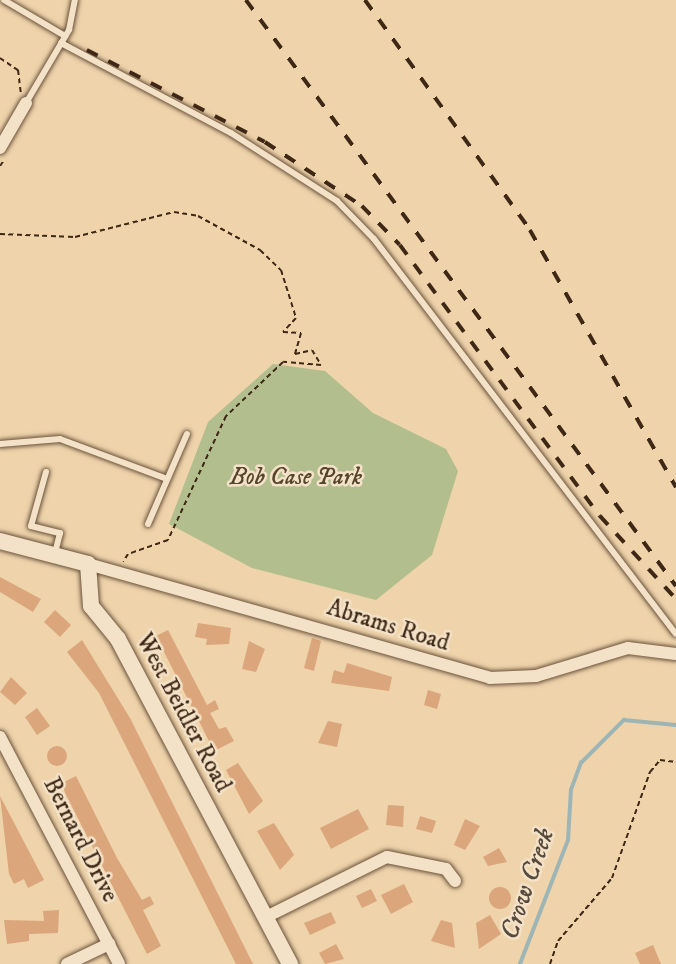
<!DOCTYPE html>
<style>
body{margin:0}
#map{position:relative;width:676px;height:964px;overflow:hidden;background:#eed3ab;font-family:"IM FELL DW Pica",serif}
div>[style]{position:absolute}
.green>*{inset:0;background:#b3be8e}
.stream>*{height:3.5px;margin:-1.75px;padding:0 1.75px;transform-origin:1.75px;border-radius:1.75px;background:#9eb5b5}
.building>*{inset:0;background:#dba67b}
.round{border-radius:50%}
.path>*{height:2px;margin-top:-1px;transform-origin:0;background:repeating-linear-gradient(90deg,#3e2715 0 5px,transparent 0 8.5px)}
.roads{filter:drop-shadow(0 0 2px #6a523a) drop-shadow(0 0 2px #6a523a)}
.service>*{height:6px;margin:-3px;padding:0 3px;transform-origin:3px;border-radius:3px;background:#f4e2c8}
.minor>*{height:12px;margin:-6px;padding:0 6px;transform-origin:6px;border-radius:6px;background:#f4e2c8}
.tertiary>*{height:16px;margin:-8px;padding:0 8px;transform-origin:8px;border-radius:8px;background:#f4e2c8}
.rail>*{height:3.5px;margin-top:-1.75px;transform-origin:0;background:repeating-linear-gradient(90deg,#3e2715 0 12px,transparent 0 24px)}
span{translate:-50% -50%;white-space:nowrap;text-align:center;line-height:1.15;-webkit-text-stroke:5px #f4e2c8;paint-order:stroke}
.park-label{font-size:24px;color:#55452d;font-style:italic}
.street-label{font-size:24px;color:#3e2715}
.water-label{font-size:26px;color:#564a3d;font-style:italic}
</style>
<div id="map">
<div class="green">
<i style="clip-path:polygon(273px 364px,325px 371px,373px 413px,446px 449px,458px 471px,432px 555px,376px 600px,252px 568px,169px 524px,208px 422px)"></i>
</div>
<div class="stream">
<i style="left:520px;top:964px;width:133px;rotate:-68.8deg"></i>
<i style="left:568px;top:840px;width:50px;rotate:-86.6deg"></i>
<i style="left:571px;top:790px;width:29px;rotate:-70deg"></i>
<i style="left:581px;top:763px;width:61px;rotate:-45deg"></i>
<i style="left:624px;top:720px;width:52px;rotate:5.5deg"></i>
</div>
<div class="building">
<i style="clip-path:polygon(0 577px,41px 599px,33px 612px,0 592px)"></i>
<i style="clip-path:polygon(55px 610px,71px 625px,60px 637px,44px 622px)"></i>
<i style="clip-path:polygon(198px 623px,231px 628px,229px 644px,206px 645px,207px 639px,195px 637px)"></i>
<i style="clip-path:polygon(168px 630px,207px 705px,215px 700px,219px 709px,210px 713px,219px 729px,226px 727px,234px 741px,214px 751px,156px 636px)"></i>
<i style="clip-path:polygon(312px 638px,321px 641px,314px 671px,304px 668px)"></i>
<i style="clip-path:polygon(82px 640px,130px 718px,253px 964px,236px 964px,99px 693px,67px 652px)"></i>
<i style="clip-path:polygon(249px 641px,265px 649px,256px 672px,242px 669px)"></i>
<i style="clip-path:polygon(347px 663px,392px 677px,389px 691px,331px 683px,334px 670px,344px 673px)"></i>
<i style="clip-path:polygon(11px 677px,27px 693px,15px 705px,0 692px)"></i>
<i style="clip-path:polygon(428px 690px,441px 694px,437px 709px,424px 705px)"></i>
<i style="clip-path:polygon(37px 708px,50px 726px,37px 735px,25px 717px)"></i>
<i style="clip-path:polygon(328px 721px,342px 724px,337px 747px,318px 743px)"></i>
<i class="round" style="left:47px;top:746px;width:20px;height:20px"></i>
<i style="clip-path:polygon(238px 763px,263px 801px,249px 814px,226px 770px)"></i>
<i style="clip-path:polygon(76px 776px,117px 858px,142px 900px,150px 896px,154px 904px,143px 910px,161px 946px,147px 954px,65px 793px,62px 783px)"></i>
<i style="clip-path:polygon(0 796px,44px 880px,28px 888px,24px 879px,14px 884px,9px 874px)"></i>
<i style="clip-path:polygon(388px 805px,404px 806px,403px 827px,386px 825px)"></i>
<i style="clip-path:polygon(358px 809px,369px 829px,331px 849px,320px 828px)"></i>
<i style="clip-path:polygon(420px 816px,436px 821px,432px 833px,416px 829px)"></i>
<i style="clip-path:polygon(465px 819px,480px 826px,465px 850px,454px 845px)"></i>
<i style="clip-path:polygon(274px 823px,294px 855px,280px 870px,257px 831px)"></i>
<i style="clip-path:polygon(499px 848px,507px 862px,488px 866px,483px 857px)"></i>
<i style="clip-path:polygon(404px 884px,413px 902px,391px 914px,381px 895px)"></i>
<i class="round" style="left:489px;top:887px;width:22px;height:22px"></i>
<i style="clip-path:polygon(371px 889px,377px 901px,362px 908px,356px 896px)"></i>
<i style="clip-path:polygon(59px 910px,58px 933px,29px 934px,29px 941px,7px 944px,4px 920px,44px 921px,43px 911px)"></i>
<i style="clip-path:polygon(331px 912px,336px 923px,310px 935px,304px 923px)"></i>
<i style="clip-path:polygon(490px 915px,501px 934px,479px 949px,476px 923px)"></i>
<i style="clip-path:polygon(441px 920px,452px 923px,455px 948px,431px 941px)"></i>
<i style="clip-path:polygon(336px 944px,344px 959px,325px 964px,319px 953px)"></i>
<i style="clip-path:polygon(653px 945px,661px 964px,640px 964px,635px 953px)"></i>
</div>
<div class="path">
<i style="left:0;top:58px;width:22px;rotate:34deg"></i>
<i style="left:18px;top:70px;width:23px;rotate:83deg"></i>
<i style="left:0;top:166px;width:7px;rotate:-56deg"></i>
<i style="left:0;top:234px;width:75px;rotate:2.3deg"></i>
<i style="left:75px;top:237px;width:102px;rotate:-14.2deg"></i>
<i style="left:174px;top:212px;width:24px;rotate:9deg"></i>
<i style="left:198px;top:216px;width:71px;rotate:28.7deg"></i>
<i style="left:260px;top:250px;width:29px;rotate:44deg"></i>
<i style="left:281px;top:270px;width:50px;rotate:72.6deg"></i>
<i style="left:296px;top:318px;width:19px;rotate:133deg"></i>
<i style="left:283px;top:332px;width:18px;rotate:3deg"></i>
<i style="left:301px;top:333px;width:22px;rotate:106deg"></i>
<i style="left:295px;top:354px;width:17px;rotate:-13deg"></i>
<i style="left:312px;top:350px;width:17px;rotate:59deg"></i>
<i style="left:321px;top:365px;width:38px;rotate:-175deg"></i>
<i style="left:283px;top:362px;width:79px;rotate:136.5deg"></i>
<i style="left:226px;top:416px;width:137px;rotate:115.1deg"></i>
<i style="left:168px;top:540px;width:42px;rotate:160.7deg"></i>
<i style="left:128px;top:554px;width:9px;rotate:122deg"></i>
<i style="left:550px;top:964px;width:24px;rotate:-71deg"></i>
<i style="left:558px;top:941px;width:83px;rotate:-49.4deg"></i>
<i style="left:612px;top:878px;width:113px;rotate:-70.3deg"></i>
<i style="left:650px;top:772px;width:16px;rotate:-50deg"></i>
<i style="left:660px;top:760px;width:16px;rotate:7deg"></i>
</div>
<div class="roads">
<div class="service">
<i style="left:4px;top:0;width:71px;rotate:30.5deg"></i>
<i style="left:61px;top:43px;width:192px;rotate:27.9deg"></i>
<i style="left:231px;top:133px;width:126px;rotate:32.7deg"></i>
<i style="left:337px;top:201px;width:53px;rotate:45.8deg"></i>
<i style="left:374px;top:239px;width:497px;rotate:52.6deg"></i>
<i style="left:26px;top:103px;width:85px;rotate:-59.5deg"></i>
<i style="left:69px;top:30px;width:31px;rotate:-79deg"></i>
<i style="left:0;top:444px;width:60px;rotate:-4.8deg"></i>
<i style="left:60px;top:439px;width:114px;rotate:20.5deg"></i>
<i style="left:46px;top:472px;width:56px;rotate:105.5deg"></i>
<i style="left:31px;top:526px;width:30px;rotate:14deg"></i>
<i style="left:60px;top:533px;width:21px;rotate:104deg"></i>
<i style="left:148px;top:524px;width:98px;rotate:-66.6deg"></i>
</div>
<div class="minor">
<i style="left:0;top:148px;width:52px;rotate:-60deg"></i>
<i style="left:88px;top:564px;width:418px;rotate:15.8deg"></i>
<i style="left:490px;top:678px;width:46px;rotate:-2.5deg"></i>
<i style="left:536px;top:676px;width:96px;rotate:-16.9deg"></i>
<i style="left:628px;top:648px;width:48px;rotate:7.1deg"></i>
<i style="left:0;top:737px;width:256px;rotate:62.3deg"></i>
<i style="left:266px;top:917px;width:135px;rotate:-26.4deg"></i>
<i style="left:387px;top:857px;width:60px;rotate:11.5deg"></i>
<i style="left:446px;top:869px;width:15px;rotate:53deg"></i>
<i style="left:67px;top:964px;width:47px;rotate:-25.5deg"></i>
</div>
<div class="tertiary">
<i style="left:0;top:541px;width:91px;rotate:14.6deg"></i>
<i style="left:88px;top:564px;width:42px;rotate:85.9deg"></i>
<i style="left:91px;top:606px;width:43px;rotate:50.7deg"></i>
<i style="left:118px;top:639px;width:368px;rotate:62.1deg"></i>
</div>
</div>
<div class="rail">
<i style="left:246px;top:0;width:727px;rotate:53.73deg"></i>
<i style="left:365px;top:0;width:283px;rotate:54.3deg"></i>
<i style="left:530px;top:230px;width:296px;rotate:60.4deg"></i>
<i style="left:87px;top:50px;width:200px;rotate:27.3deg"></i>
<i style="left:265px;top:142px;width:116px;rotate:33.4deg"></i>
<i style="left:362px;top:206px;width:54px;rotate:45.7deg"></i>
<i style="left:400px;top:245px;width:337px;rotate:53.6deg"></i>
<i style="left:600px;top:516px;width:113px;rotate:47.5deg"></i>
</div>
<div class="park-label">
<span style="left:296px;top:478px">Bob Case Park</span>
</div>
<div class="street-label">
<span style="left:388px;top:626px;rotate:17deg">Abrams Road</span>
<span style="left:183px;top:713px;rotate:62deg">West Beidler Road</span>
<span style="left:80px;top:840px;rotate:63deg">Bernard Drive</span>
</div>
<div class="water-label">
<span style="left:528px;top:884px;rotate:-71deg">Crow Creek</span>
</div>
</div>
